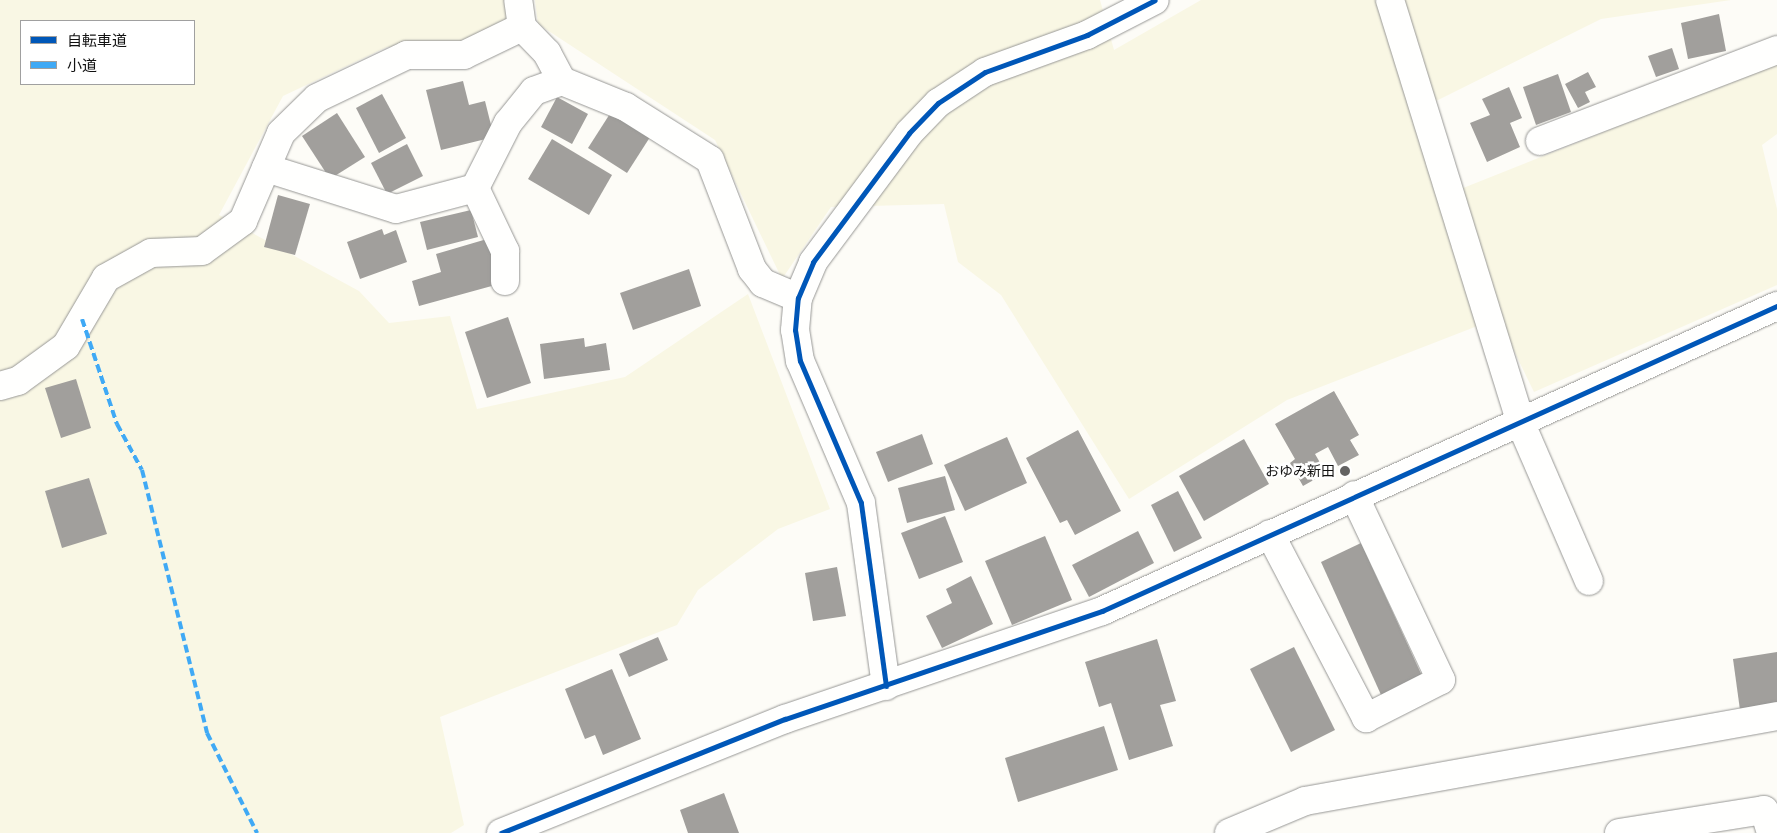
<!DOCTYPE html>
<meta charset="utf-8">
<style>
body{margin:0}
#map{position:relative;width:1777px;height:833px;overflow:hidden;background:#fdfcf7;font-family:"Crimson Pro","Noto Sans JP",serif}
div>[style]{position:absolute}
.farmland>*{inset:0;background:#f9f7e4}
.building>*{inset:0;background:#a19f9c}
.roads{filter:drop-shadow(0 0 1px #979795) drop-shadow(0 0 1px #979795)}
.minor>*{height:28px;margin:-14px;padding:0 14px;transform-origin:14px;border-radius:14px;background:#fffffe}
.tertiary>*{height:28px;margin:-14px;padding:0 14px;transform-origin:14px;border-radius:14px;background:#fffffe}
.quiet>*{height:4px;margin-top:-2px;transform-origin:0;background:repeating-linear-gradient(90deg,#3fa9f5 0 8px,transparent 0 12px)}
.cycleway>*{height:5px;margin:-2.5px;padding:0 2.5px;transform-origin:2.5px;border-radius:2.5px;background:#0057b8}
.dots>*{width:14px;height:14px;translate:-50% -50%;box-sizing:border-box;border:2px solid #fff;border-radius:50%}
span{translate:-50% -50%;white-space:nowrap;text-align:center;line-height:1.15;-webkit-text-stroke:5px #fff;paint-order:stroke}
.poi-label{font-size:14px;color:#111}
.right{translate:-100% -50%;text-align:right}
.legend{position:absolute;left:20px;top:20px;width:175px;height:65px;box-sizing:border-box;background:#fff;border:1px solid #a0a0a0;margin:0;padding:6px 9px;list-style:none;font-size:15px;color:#111}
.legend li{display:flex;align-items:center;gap:10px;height:25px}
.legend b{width:25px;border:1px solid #a0a0a0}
</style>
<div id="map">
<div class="farmland">
<i style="clip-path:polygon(evenodd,0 0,508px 0,511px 20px,461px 44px,387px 47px,283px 96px,219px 215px,359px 291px,389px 323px,450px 316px,477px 409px,625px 377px,748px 294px,830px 509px,778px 529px,698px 590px,677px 625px,440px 717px,464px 825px,451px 833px,0 833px,0 0,21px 21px,194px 21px,194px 84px,21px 84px,21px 21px)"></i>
<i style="clip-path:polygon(535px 0,1100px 0,1114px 50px,1201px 0,1731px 0,1601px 19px,1412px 113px,1438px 198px,1777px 63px,1777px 134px,1762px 145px,1777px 209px,1777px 285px,1534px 392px,1498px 318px,1287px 400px,1129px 499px,1001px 295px,958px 262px,944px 204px,831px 207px,782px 279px,715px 140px,538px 24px)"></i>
</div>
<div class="building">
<i style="clip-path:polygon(1719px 14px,1726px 51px,1688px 59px,1681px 23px)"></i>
<i style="clip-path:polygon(1672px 48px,1679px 69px,1656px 77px,1648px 56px)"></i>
<i style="clip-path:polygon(1588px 72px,1596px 87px,1585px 92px,1590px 102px,1578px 108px,1565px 84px)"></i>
<i style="clip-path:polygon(1558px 74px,1571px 112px,1536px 125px,1523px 87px)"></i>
<i style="clip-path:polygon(463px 81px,469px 105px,485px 101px,494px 137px,441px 150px,426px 90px)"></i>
<i style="clip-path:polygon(1509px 87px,1522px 118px,1510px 123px,1520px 147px,1487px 162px,1470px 123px,1490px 115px,1482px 99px)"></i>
<i style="clip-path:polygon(382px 94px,406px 138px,379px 153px,356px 108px)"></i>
<i style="clip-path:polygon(557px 97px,588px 114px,572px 144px,541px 127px)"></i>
<i style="clip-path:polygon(613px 109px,652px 134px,627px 173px,588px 148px)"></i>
<i style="clip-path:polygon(337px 113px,365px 157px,330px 179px,302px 136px)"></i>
<i style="clip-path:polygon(552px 139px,612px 175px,589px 215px,528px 179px)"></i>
<i style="clip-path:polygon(407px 144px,423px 176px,387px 194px,371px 163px)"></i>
<i style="clip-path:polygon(278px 195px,310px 204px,295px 255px,264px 247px)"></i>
<i style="clip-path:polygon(471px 210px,478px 237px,427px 250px,420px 222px)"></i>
<i style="clip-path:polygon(382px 229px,384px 235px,396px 230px,407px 262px,360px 279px,347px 242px)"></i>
<i style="clip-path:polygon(487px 239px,499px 284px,419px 306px,412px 281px,441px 272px,436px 254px)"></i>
<i style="clip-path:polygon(689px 269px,701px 306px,633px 330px,620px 293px)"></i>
<i style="clip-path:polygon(508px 317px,531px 383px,487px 398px,465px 332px)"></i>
<i style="clip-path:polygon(584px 338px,585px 347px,606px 343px,610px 370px,544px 379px,540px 344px)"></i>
<i style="clip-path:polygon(76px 379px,91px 428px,61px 438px,45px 388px)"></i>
<i style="clip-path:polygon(1334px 391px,1359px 435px,1350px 440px,1359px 455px,1338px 466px,1328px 447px,1315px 454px,1326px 473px,1303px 486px,1290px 463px,1295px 459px,1275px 424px)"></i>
<i style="clip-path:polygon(1078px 430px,1121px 511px,1075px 535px,1067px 520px,1060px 523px,1026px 458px)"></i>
<i style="clip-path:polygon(922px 434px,933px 464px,888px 482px,876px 452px)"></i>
<i style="clip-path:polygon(1007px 437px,1027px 483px,965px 511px,944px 465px)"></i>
<i style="clip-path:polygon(1244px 439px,1269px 484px,1204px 521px,1179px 476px)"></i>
<i style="clip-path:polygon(945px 476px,955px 510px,907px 523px,898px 488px)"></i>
<i style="clip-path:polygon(89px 478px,107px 534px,62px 548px,45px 491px)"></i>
<i style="clip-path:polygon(1178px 491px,1202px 538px,1174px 552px,1151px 505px)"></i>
<i style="clip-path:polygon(945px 516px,963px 562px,919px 579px,901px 533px)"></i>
<i style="clip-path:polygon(1138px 531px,1154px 563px,1089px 597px,1072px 565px)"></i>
<i style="clip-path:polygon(1045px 536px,1072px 600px,1012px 625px,985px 561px)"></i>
<i style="clip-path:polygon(1361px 543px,1423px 678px,1382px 697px,1321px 562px)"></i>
<i style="clip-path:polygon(837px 567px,846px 616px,813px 621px,805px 573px)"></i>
<i style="clip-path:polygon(971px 576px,993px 624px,942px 648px,926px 616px,952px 603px,946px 589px)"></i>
<i style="clip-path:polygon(658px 637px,668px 660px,629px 677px,619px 654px)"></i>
<i style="clip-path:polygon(1157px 639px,1176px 701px,1160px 705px,1173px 746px,1129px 760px,1111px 703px,1099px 707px,1085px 662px)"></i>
<i style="clip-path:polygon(1294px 647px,1335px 730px,1291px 752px,1250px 669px)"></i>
<i style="clip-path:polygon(1777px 652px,1777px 704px,1740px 710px,1733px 659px)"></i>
<i style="clip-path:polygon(612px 669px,641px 739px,603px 755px,595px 735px,585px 739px,565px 689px)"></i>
<i style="clip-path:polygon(1104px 726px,1118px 770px,1018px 802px,1005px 758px)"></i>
<i style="clip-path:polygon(724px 793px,739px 833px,688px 833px,680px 810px)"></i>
</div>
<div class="roads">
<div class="minor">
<i style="left:1390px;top:0;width:444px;rotate:72.8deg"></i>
<i style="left:1521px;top:424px;width:171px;rotate:66.6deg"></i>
<i style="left:522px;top:27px;width:36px;rotate:46deg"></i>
<i style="left:547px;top:53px;width:32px;rotate:62deg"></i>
<i style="left:562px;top:81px;width:69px;rotate:22.1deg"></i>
<i style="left:626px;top:107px;width:99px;rotate:32.2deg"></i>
<i style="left:710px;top:160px;width:117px;rotate:68.9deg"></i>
<i style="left:752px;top:269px;width:18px;rotate:52deg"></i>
<i style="left:763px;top:283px;width:38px;rotate:23deg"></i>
<i style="left:1540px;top:141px;width:254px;rotate:-21deg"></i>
<i style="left:266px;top:168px;width:136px;rotate:17.5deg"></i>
<i style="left:396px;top:209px;width:82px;rotate:-14.9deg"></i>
<i style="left:475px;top:188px;width:73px;rotate:-63.1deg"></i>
<i style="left:508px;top:123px;width:41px;rotate:-50.9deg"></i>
<i style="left:534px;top:91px;width:30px;rotate:-20deg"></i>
<i style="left:475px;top:188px;width:70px;rotate:64.5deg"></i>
<i style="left:505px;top:251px;width:30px;rotate:90deg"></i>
<i style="left:0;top:386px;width:19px;rotate:-16deg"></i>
<i style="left:18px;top:381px;width:59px;rotate:-36.1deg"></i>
<i style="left:66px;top:346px;width:79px;rotate:-59.5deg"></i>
<i style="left:106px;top:278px;width:51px;rotate:-29.1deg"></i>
<i style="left:151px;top:253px;width:51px;rotate:-2.2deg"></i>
<i style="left:202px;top:251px;width:51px;rotate:-36.2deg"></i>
<i style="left:243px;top:221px;width:96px;rotate:-66.6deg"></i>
<i style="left:281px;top:133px;width:50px;rotate:-44.2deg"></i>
<i style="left:317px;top:98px;width:100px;rotate:-25.5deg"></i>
<i style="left:407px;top:55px;width:57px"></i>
<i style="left:464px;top:55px;width:64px;rotate:-25.8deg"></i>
<i style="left:522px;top:27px;width:27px;rotate:-98deg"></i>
<i style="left:1270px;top:534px;width:208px;rotate:62.4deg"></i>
<i style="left:1366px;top:718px;width:84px;rotate:-26.9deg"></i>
<i style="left:1441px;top:680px;width:204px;rotate:-115.2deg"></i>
<i style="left:886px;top:686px;width:185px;rotate:-97.8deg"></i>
<i style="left:861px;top:503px;width:155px;rotate:-113.2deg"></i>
<i style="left:800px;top:361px;width:31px;rotate:-99deg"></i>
<i style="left:795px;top:330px;width:32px;rotate:-85deg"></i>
<i style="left:798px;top:298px;width:39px;rotate:-67deg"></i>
<i style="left:813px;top:262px;width:161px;rotate:-53.3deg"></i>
<i style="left:909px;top:133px;width:42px;rotate:-46deg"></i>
<i style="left:938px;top:103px;width:56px;rotate:-33.4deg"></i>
<i style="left:985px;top:72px;width:109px;rotate:-19.9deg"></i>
<i style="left:1087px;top:35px;width:76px;rotate:-27.2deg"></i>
<i style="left:1229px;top:833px;width:82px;rotate:-22.8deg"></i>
<i style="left:1305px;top:801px;width:480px;rotate:-10.2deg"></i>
<i style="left:1619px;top:833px;width:147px;rotate:-9deg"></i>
<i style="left:1764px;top:810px;width:24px;rotate:73deg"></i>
</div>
<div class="tertiary">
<i style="left:501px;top:833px;width:306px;rotate:-21.9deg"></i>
<i style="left:785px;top:719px;width:335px;rotate:-18.8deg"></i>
<i style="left:1102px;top:611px;width:741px;rotate:-24.32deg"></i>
</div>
</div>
<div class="quiet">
<i style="left:82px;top:319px;width:111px;rotate:71.6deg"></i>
<i style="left:117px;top:424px;width:52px;rotate:61.5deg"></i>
<i style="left:142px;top:470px;width:271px;rotate:76.1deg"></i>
<i style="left:207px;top:733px;width:112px;rotate:63.4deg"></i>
</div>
<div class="cycleway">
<i style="left:886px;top:686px;width:185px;rotate:-97.8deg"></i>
<i style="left:861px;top:503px;width:155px;rotate:-113.2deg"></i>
<i style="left:800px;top:361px;width:31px;rotate:-99deg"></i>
<i style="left:795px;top:330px;width:32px;rotate:-85deg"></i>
<i style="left:798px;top:298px;width:39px;rotate:-67deg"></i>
<i style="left:813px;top:262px;width:161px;rotate:-53.3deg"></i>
<i style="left:909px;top:133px;width:42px;rotate:-46deg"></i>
<i style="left:938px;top:103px;width:56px;rotate:-33.4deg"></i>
<i style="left:985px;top:72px;width:109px;rotate:-19.9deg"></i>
<i style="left:1087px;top:35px;width:76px;rotate:-27.2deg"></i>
<i style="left:501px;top:833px;width:306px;rotate:-21.9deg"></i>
<i style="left:785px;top:719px;width:335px;rotate:-18.8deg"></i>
<i style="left:1102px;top:611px;width:741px;rotate:-24.32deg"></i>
</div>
<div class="dots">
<i style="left:1345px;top:471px;background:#646362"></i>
</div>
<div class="poi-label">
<span class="right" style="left:1335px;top:471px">おゆみ新田</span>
</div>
<ul class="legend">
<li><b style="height:6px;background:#0057b8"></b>自転車道</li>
<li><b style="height:6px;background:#3fa9f5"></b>小道</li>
</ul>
</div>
